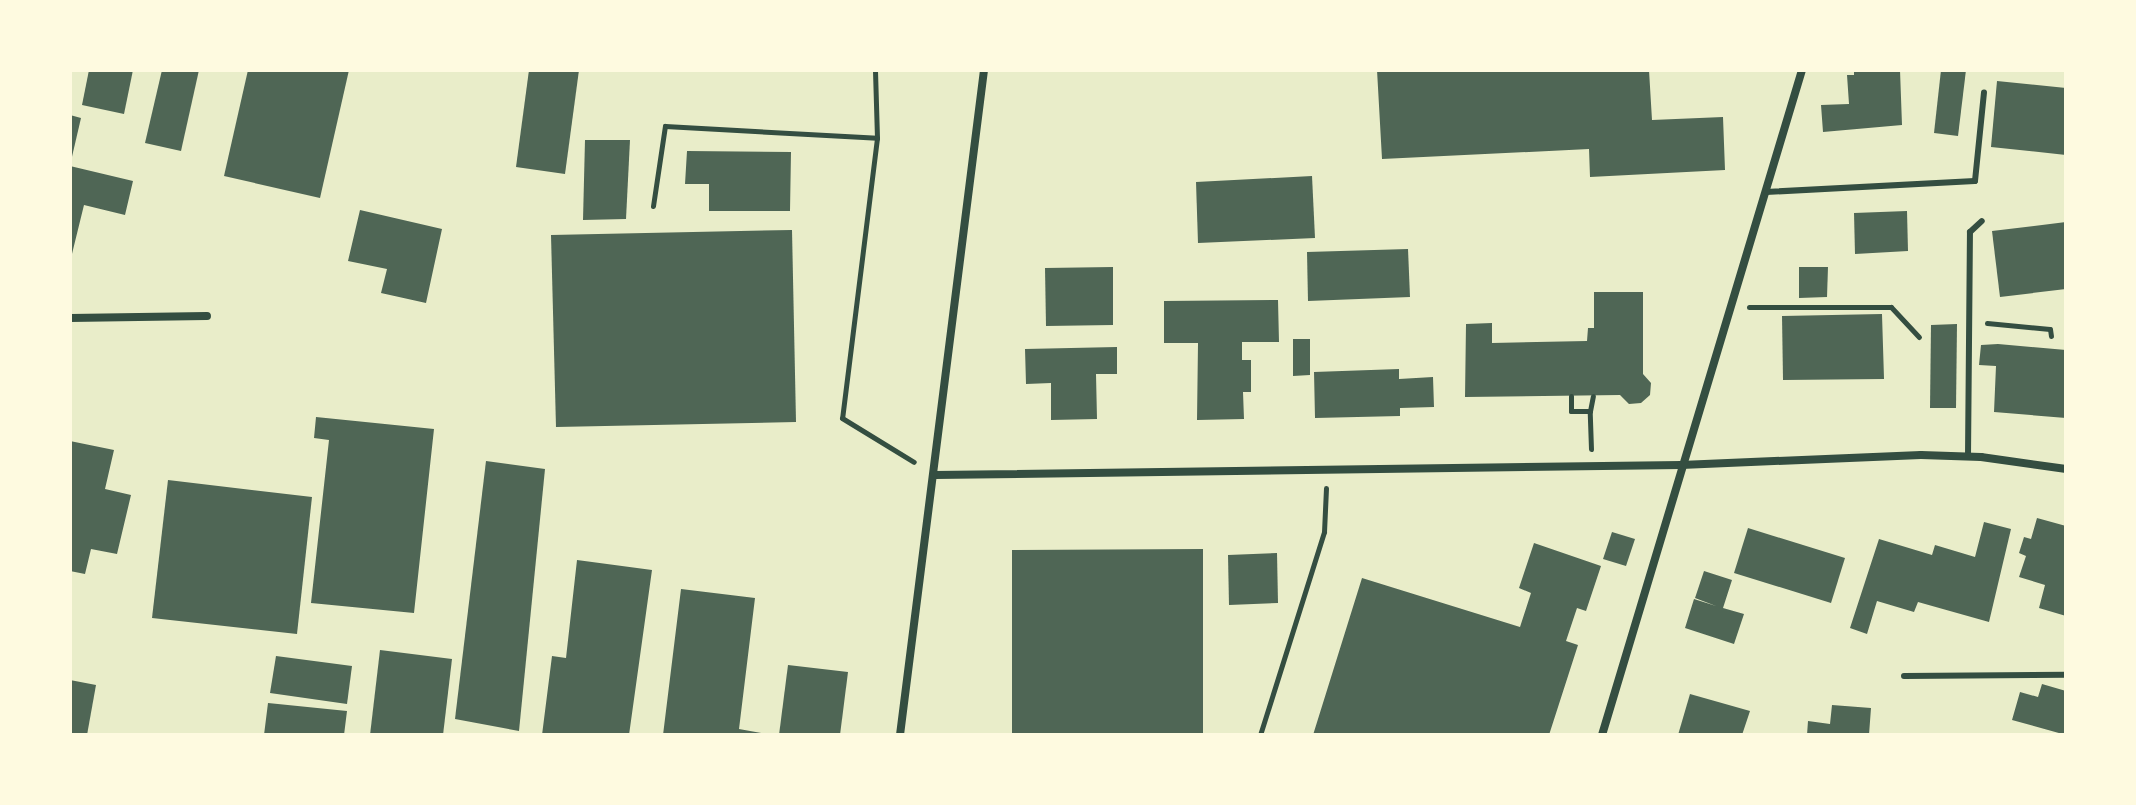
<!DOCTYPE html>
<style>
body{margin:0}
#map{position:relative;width:2136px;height:805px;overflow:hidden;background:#e9edc9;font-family:Signika,sans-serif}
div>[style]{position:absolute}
.building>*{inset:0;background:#4f6655}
.path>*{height:5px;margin:-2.5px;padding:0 2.5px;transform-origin:2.5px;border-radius:2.5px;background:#344e41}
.service>*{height:6px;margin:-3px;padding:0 3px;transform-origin:3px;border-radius:3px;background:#344e41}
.minor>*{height:8px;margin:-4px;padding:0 4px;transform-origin:4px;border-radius:4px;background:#344e41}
span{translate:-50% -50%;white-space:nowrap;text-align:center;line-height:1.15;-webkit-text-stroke:8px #fefae0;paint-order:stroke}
.frame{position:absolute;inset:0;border:72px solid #fefae0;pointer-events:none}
</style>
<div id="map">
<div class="building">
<i style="clip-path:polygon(89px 70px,133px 70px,124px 114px,82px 105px)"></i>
<i style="clip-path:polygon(162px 70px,199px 70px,181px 151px,145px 143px)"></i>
<i style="clip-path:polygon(248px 70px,349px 70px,320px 198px,224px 176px)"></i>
<i style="clip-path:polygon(529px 70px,579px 70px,565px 174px,516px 167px)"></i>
<i style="clip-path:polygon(1377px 70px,1649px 70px,1652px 120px,1723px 117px,1725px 170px,1590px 177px,1589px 149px,1382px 159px)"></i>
<i style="clip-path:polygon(1854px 70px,1900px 70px,1902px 125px,1823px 132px,1821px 105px,1849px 104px,1847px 75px,1854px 75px)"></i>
<i style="clip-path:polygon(1941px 70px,1966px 70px,1958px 136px,1934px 133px)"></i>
<i style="clip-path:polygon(1997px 81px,2066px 88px,2066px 155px,1991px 147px)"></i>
<i style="clip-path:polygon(70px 115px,81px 118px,71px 161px,70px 161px)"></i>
<i style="clip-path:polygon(585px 140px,630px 140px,626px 219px,583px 220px)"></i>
<i style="clip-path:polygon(687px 151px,791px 152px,790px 211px,709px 211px,709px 184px,685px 184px)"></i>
<i style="clip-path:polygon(70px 166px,133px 181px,125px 215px,84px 205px,71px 258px)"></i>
<i style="clip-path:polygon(1312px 176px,1315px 238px,1198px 243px,1196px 182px)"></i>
<i style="clip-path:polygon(360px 210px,442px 229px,426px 303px,381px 293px,387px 269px,348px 261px)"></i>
<i style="clip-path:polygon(1907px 211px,1908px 251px,1855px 254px,1854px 213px)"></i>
<i style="clip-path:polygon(2066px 222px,2066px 289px,2000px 297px,1992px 231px)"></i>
<i style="clip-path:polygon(792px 230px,796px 422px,556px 427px,551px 235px)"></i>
<i style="clip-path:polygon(1408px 249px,1410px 297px,1308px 301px,1307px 252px)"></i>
<i style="clip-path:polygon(1113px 267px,1113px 325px,1046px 326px,1045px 268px)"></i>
<i style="clip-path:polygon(1799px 267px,1828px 267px,1827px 297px,1799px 298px)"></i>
<i style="clip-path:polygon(1594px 292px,1643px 292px,1643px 374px,1651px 383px,1650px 395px,1641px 403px,1629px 404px,1620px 395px,1465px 397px,1466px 324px,1492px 323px,1492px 343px,1587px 341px,1588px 328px,1594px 328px)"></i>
<i style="clip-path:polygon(1278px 300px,1279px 342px,1242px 342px,1242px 360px,1251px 360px,1251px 392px,1243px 392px,1244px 419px,1197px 420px,1198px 343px,1164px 343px,1164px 301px)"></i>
<i style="clip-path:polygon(1882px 314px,1884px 379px,1783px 380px,1782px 316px)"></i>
<i style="clip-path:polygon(1957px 324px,1956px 408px,1930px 408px,1931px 325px)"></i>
<i style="clip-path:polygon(1293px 339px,1310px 339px,1310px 375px,1293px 376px)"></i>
<i style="clip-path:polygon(1998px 344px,2066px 350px,2066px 418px,1994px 412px,1996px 366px,1979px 365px,1981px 345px)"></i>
<i style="clip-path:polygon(1117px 347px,1117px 374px,1096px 374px,1097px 419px,1051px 420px,1051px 383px,1026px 384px,1025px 349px)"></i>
<i style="clip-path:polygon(1399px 369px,1399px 379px,1433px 377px,1434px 407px,1400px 408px,1400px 416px,1315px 418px,1314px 372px)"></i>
<i style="clip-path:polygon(316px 417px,434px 429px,414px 613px,311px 603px,329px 440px,314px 438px)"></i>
<i style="clip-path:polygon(70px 441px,114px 450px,105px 489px,131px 495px,117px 554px,91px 549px,85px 574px,70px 571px)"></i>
<i style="clip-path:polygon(486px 461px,545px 469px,519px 731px,455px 719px)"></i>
<i style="clip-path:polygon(168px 480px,312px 497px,297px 634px,152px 618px)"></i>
<i style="clip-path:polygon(2037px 518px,2066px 526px,2066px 616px,2039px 608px,2045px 585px,2019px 577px,2026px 556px,2019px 553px,2024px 537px,2031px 539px)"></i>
<i style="clip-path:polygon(1984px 522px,2011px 529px,1989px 622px,1918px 602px,1914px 612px,1877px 601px,1867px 634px,1850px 628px,1879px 539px,1932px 555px,1935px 545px,1975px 557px)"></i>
<i style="clip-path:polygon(1748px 528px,1845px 558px,1831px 603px,1734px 573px)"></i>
<i style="clip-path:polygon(1612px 532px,1635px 539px,1626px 566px,1603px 559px)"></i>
<i style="clip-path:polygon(1534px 543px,1601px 566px,1586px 611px,1577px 608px,1566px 641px,1578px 645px,1549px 735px,1313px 735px,1362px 578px,1520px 627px,1531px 593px,1519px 588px)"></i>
<i style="clip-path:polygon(1203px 549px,1203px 735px,1012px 735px,1012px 550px)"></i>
<i style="clip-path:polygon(1277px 553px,1278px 603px,1229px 605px,1228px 555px)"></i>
<i style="clip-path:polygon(577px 560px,652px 570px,629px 735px,542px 735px,552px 656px,566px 658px)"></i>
<i style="clip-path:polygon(1704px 571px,1732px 580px,1723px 608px,1744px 614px,1734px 644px,1685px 628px,1694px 599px,1716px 606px,1695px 598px)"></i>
<i style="clip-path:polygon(681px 589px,755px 598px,739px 729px,773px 735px,663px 735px)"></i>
<i style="clip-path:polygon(380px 650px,452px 659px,443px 735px,370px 735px)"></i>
<i style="clip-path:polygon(276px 656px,352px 666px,347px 704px,270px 693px)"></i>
<i style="clip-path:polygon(788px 665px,848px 672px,840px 735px,779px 735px)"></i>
<i style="clip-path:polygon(70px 680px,96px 685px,87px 735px,70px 735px)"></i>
<i style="clip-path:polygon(2042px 684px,2066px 691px,2066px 735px,2012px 720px,2020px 692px,2038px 697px)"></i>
<i style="clip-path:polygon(1690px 694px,1750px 711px,1742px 735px,1678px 735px)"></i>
<i style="clip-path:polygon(268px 703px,347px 711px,344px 735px,264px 735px)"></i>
<i style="clip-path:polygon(1832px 705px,1871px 708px,1869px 735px,1807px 735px,1808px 721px,1830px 724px)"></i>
</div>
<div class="path">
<i style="left:877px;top:138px;width:282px;rotate:97.1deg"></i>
<i style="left:842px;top:418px;width:84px;rotate:31.4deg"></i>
<i style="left:653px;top:206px;width:81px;rotate:-81.5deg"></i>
<i style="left:665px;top:126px;width:212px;rotate:3.2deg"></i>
<i style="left:877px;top:138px;width:68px;rotate:-91.7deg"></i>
<i style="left:1749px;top:307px;width:142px"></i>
<i style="left:1891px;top:307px;width:41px;rotate:47deg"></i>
<i style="left:1987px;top:323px;width:63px;rotate:5.4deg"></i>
<i style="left:2050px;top:329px;width:7px;rotate:82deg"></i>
<i style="left:1571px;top:396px;width:15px;rotate:90deg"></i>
<i style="left:1571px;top:411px;width:19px"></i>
<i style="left:1591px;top:449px;width:38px;rotate:-92deg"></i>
<i style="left:1590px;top:411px;width:15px;rotate:-79deg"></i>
<i style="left:1260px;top:735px;width:213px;rotate:-72.5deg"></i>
<i style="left:1324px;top:532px;width:44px;rotate:-87.4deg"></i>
</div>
<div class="service">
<i style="left:1766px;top:192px;width:209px;rotate:-3deg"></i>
<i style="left:1975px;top:181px;width:89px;rotate:-84.2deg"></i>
<i style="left:1968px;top:457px;width:225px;rotate:-89.5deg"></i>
<i style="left:1970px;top:232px;width:16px;rotate:-43deg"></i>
<i style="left:1904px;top:676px;width:162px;rotate:-0.4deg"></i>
</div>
<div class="minor">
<i style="left:70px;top:318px;width:137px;rotate:-0.8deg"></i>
<i style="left:935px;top:475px;width:746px;rotate:-0.77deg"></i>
<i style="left:1681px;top:465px;width:240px;rotate:-2.4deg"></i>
<i style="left:1921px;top:455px;width:60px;rotate:1.9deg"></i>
<i style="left:1981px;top:457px;width:86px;rotate:8deg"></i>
<i style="left:900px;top:735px;width:670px;rotate:-82.8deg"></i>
<i style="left:1602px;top:735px;width:694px;rotate:-73.26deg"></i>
</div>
<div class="frame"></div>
</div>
